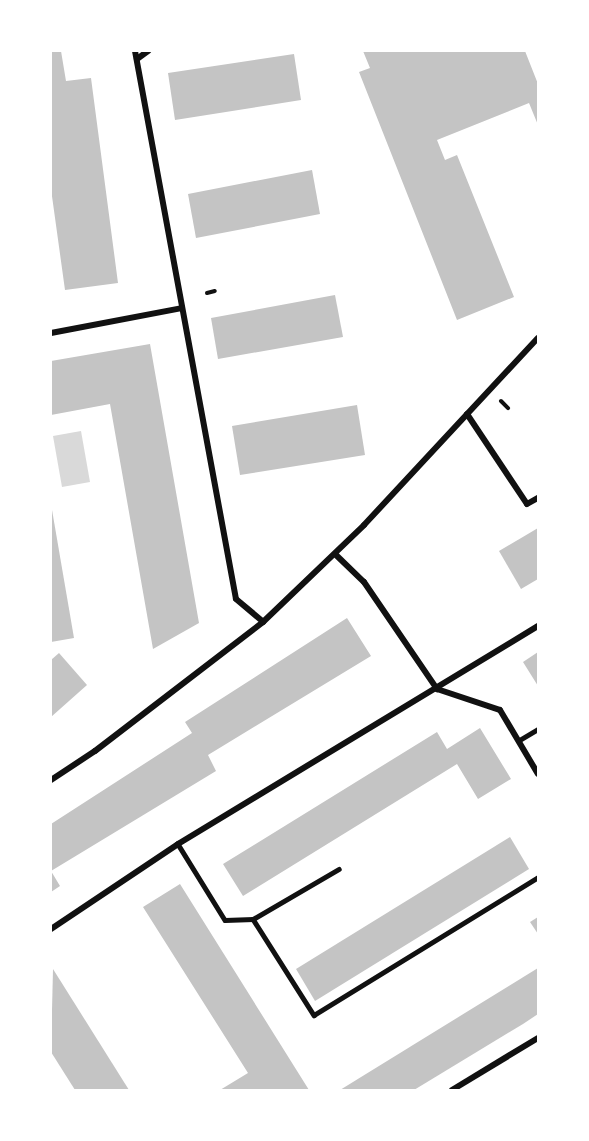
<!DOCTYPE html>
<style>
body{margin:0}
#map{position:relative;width:589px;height:1141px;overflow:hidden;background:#fff;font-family:Cabin,sans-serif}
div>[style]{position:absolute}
.water>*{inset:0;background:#d9d9d9}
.building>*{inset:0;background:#c4c4c4}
.path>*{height:4px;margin:-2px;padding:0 2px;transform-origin:2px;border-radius:2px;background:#111}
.service>*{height:4.5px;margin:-2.25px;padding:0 2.25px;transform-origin:2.25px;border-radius:2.25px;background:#111}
.minor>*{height:6px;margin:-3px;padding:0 3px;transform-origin:3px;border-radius:3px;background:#111}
span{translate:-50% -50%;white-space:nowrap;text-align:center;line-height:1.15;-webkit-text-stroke:6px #fff;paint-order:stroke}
.frame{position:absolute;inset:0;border:52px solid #fff;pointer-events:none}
</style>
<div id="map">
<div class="water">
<i style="clip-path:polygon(81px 431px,90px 482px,62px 487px,53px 436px)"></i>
</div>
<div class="building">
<i style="clip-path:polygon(51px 51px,61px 51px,66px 81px,91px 78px,118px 283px,65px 290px,51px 189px)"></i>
<i style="clip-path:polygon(363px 51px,525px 51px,538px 84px,538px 125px,529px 103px,437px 140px,445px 160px,457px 155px,514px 297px,457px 320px,359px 72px,370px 68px)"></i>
<i style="clip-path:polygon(294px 54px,301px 100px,175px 120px,168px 73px)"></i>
<i style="clip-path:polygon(312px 170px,320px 214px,196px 238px,188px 194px)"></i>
<i style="clip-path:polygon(335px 295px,343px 337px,218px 359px,211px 318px)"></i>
<i style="clip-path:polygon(150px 344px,199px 623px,153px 649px,110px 404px,51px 415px,51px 361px)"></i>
<i style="clip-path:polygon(357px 405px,365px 455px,240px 475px,232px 426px)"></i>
<i style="clip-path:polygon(51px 504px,74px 638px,51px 642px)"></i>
<i style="clip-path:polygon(538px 528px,538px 579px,521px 589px,499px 551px)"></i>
<i style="clip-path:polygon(347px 618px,371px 656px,208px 755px,216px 771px,51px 871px,60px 886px,51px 892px,51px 824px,192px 733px,185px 722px)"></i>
<i style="clip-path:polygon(538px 652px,538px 686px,523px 662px)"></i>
<i style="clip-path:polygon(59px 653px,87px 685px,51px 717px,51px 660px)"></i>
<i style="clip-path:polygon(480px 728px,511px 779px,478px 799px,457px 764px,243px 896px,223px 864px,437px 732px,447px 749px)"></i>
<i style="clip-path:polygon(510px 837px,529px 869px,315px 1001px,296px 969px)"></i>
<i style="clip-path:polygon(180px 884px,309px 1090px,220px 1090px,248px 1073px,143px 907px)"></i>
<i style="clip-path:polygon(538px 917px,538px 934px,530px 922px)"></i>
<i style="clip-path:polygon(538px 968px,538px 1014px,523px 1024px,414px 1090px,340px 1090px)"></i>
<i style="clip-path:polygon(53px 969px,129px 1090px,75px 1090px,51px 1052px)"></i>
</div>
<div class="path">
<i style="left:207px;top:293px;width:8px;rotate:-14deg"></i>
<i style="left:501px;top:401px;width:10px;rotate:45deg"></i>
</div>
<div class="service">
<i style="left:518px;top:741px;width:23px;rotate:-31deg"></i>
<i style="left:178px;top:844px;width:89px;rotate:58.3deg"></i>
<i style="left:225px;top:920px;width:28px;rotate:-2deg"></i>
<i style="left:253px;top:919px;width:114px;rotate:57.6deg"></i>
<i style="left:314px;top:1015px;width:263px;rotate:-31.6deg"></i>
<i style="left:253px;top:919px;width:99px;rotate:-30.2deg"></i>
</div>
<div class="minor">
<i style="left:135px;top:51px;width:557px;rotate:79.56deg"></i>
<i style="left:236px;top:599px;width:35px;rotate:40deg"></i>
<i style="left:137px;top:59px;width:14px;rotate:-36deg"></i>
<i style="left:51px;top:333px;width:133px;rotate:-10.8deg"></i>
<i style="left:467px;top:414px;width:108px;rotate:56.3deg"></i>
<i style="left:527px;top:504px;width:13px;rotate:-29deg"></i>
<i style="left:335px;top:554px;width:40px;rotate:44deg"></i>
<i style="left:364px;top:582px;width:130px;rotate:55.7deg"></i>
<i style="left:437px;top:689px;width:66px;rotate:18.4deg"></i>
<i style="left:500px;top:710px;width:74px;rotate:59.3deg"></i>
<i style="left:51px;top:780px;width:53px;rotate:-33.4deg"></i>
<i style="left:95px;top:751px;width:212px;rotate:-37.5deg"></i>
<i style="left:263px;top:622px;width:140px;rotate:-43.8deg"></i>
<i style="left:364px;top:525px;width:255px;rotate:-47.1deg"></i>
<i style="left:51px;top:929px;width:153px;rotate:-33.8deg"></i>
<i style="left:178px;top:844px;width:421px;rotate:-31.2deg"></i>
<i style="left:452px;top:1090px;width:100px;rotate:-31.2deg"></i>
</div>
<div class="frame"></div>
</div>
